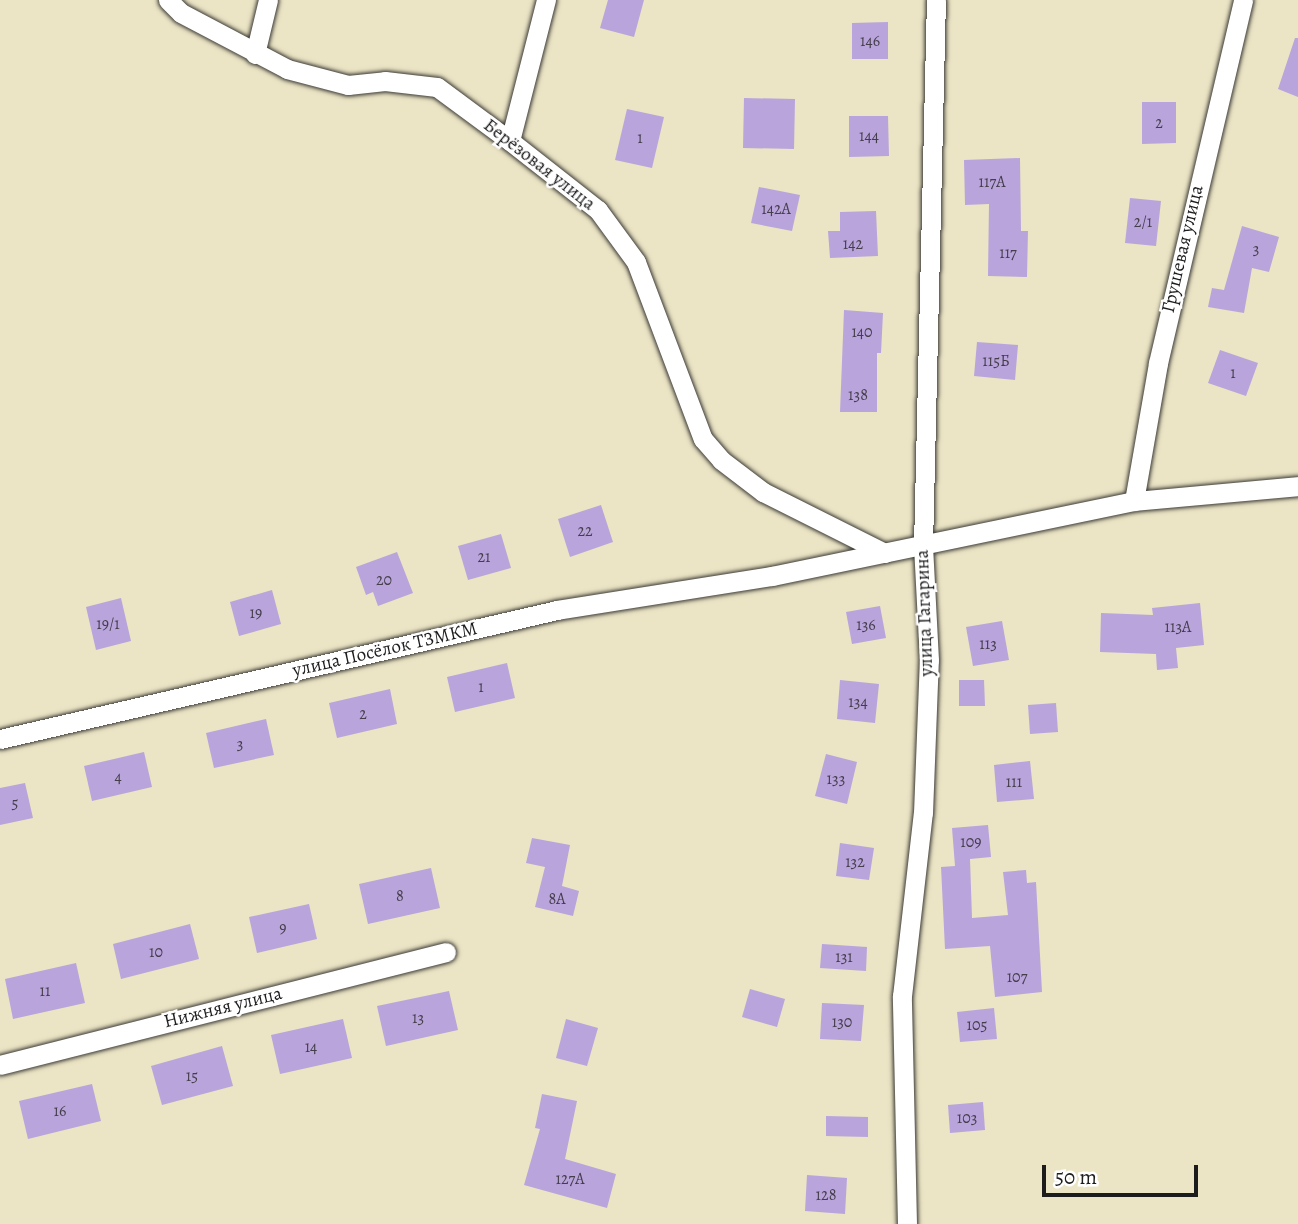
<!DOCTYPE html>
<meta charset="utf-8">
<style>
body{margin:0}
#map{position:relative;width:1298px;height:1224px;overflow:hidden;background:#ebe4c5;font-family:Alegreya,serif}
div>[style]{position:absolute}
.building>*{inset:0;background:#baa4dc}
.roads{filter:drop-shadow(0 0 2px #3b3a35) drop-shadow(0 0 2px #3b3a35)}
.street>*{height:19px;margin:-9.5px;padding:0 9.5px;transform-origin:9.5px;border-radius:9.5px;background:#fff}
span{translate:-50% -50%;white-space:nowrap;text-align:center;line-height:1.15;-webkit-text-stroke:5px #fff;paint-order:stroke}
.number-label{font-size:16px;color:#443e4c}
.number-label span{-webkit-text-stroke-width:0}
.street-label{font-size:19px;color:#1c1c1c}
.scale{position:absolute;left:1042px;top:1165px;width:156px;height:32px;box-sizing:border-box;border:4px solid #1c1c1c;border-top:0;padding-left:9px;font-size:21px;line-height:24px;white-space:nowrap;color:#1c1c1c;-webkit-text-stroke:5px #fff;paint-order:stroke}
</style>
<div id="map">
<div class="building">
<i style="clip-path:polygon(608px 0,644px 0,634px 37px,600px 28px)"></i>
<i style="clip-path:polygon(888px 22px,888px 59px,852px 59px,852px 23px)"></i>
<i style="clip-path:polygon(1295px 38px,1298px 38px,1298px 97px,1278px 89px)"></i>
<i style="clip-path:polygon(744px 98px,795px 99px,794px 149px,743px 148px)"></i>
<i style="clip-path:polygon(1142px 102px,1176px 102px,1176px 143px,1142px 144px)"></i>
<i style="clip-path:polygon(627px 109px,664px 117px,652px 168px,615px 160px)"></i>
<i style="clip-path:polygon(849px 116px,888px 116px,889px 156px,849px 157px)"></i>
<i style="clip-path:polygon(1020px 158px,1021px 231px,1028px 231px,1027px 277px,988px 276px,989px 204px,965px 205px,964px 160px)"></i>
<i style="clip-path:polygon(759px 187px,800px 195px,792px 231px,751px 223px)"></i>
<i style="clip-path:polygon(1130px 198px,1161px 201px,1156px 246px,1125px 243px)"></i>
<i style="clip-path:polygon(876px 211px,878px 256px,830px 258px,828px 231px,840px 231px,840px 212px)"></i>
<i style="clip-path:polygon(1242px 226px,1279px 237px,1269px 272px,1252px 268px,1244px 313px,1208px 307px,1212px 288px,1224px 290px)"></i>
<i style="clip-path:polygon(844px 310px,883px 313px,881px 353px,877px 353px,877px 412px,840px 412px)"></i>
<i style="clip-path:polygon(977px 342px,1018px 345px,1015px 380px,974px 376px)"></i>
<i style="clip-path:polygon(1220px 350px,1258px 363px,1246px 396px,1208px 383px)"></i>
<i style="clip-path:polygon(601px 505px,613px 542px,570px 557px,558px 519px)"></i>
<i style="clip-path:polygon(501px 534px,511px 568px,468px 580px,458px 546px)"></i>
<i style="clip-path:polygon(397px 552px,413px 593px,378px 606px,373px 592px,366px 595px,356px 567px)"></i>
<i style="clip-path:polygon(272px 590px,281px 624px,239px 636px,230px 602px)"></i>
<i style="clip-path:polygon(121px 598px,131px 641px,96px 650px,86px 607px)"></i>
<i style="clip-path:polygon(1200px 603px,1204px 645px,1176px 648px,1178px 668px,1157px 670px,1156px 654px,1100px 652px,1101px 613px,1153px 615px,1152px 608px)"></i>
<i style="clip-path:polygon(880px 606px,886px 638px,852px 644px,846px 612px)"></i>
<i style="clip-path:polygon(1002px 621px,1009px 660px,973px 666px,966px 627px)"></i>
<i style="clip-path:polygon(507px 663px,515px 698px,455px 712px,447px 677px)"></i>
<i style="clip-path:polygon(840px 680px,879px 684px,875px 723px,837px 719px)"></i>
<i style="clip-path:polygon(959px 680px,984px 680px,985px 706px,959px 706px)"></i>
<i style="clip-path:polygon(390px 689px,397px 724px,337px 738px,329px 703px)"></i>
<i style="clip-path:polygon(1056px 703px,1058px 732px,1030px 734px,1028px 705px)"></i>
<i style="clip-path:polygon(266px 719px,274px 755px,214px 768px,206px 733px)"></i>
<i style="clip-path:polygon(144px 752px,152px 787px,92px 801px,84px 766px)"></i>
<i style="clip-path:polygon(826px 754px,857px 762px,847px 804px,815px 796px)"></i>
<i style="clip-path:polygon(1030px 761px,1034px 799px,997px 802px,994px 765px)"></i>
<i style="clip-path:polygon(25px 783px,33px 818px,0 825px,0 788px)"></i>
<i style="clip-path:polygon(988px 825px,991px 857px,970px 859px,972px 918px,1008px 915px,1003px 872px,1026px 870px,1027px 883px,1036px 882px,1042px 992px,995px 997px,990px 946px,945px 949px,941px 867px,955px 866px,952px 828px)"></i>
<i style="clip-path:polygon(532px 838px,570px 845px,562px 886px,579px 891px,573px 916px,535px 907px,545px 867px,526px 863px)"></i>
<i style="clip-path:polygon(840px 843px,874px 848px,869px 880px,836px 876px)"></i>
<i style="clip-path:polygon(431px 868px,440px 908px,368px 924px,359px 884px)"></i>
<i style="clip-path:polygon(309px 904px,317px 939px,257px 953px,249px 917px)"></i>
<i style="clip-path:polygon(190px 924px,199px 959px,121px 979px,113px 944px)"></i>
<i style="clip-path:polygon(822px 944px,867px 947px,866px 971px,820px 968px)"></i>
<i style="clip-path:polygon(76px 963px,85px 1003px,13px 1019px,5px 979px)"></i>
<i style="clip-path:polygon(750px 989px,785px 999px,777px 1027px,742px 1017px)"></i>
<i style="clip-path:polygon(449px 991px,458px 1030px,386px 1046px,377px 1006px)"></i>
<i style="clip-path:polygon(822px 1003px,864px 1005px,861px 1041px,820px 1039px)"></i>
<i style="clip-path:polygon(994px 1008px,997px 1039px,960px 1042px,957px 1012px)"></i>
<i style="clip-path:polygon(343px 1019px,352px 1058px,280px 1074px,271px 1035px)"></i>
<i style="clip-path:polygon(566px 1019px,598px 1028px,587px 1066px,556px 1058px)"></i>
<i style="clip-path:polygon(222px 1046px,233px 1086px,162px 1105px,151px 1066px)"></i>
<i style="clip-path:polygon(92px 1084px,101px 1121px,28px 1139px,19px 1101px)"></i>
<i style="clip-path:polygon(542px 1094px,577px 1101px,565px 1159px,616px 1174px,607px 1208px,524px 1185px,540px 1129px,535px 1128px)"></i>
<i style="clip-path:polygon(983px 1102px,985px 1130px,950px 1133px,948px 1105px)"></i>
<i style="clip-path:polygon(826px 1116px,868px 1117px,868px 1137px,826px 1136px)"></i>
<i style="clip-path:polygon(807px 1175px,847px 1178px,845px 1214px,805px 1211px)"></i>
</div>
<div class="roads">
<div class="street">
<i style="left:168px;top:0;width:18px;rotate:45deg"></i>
<i style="left:181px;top:13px;width:120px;rotate:27.8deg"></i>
<i style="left:287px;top:69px;width:63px;rotate:14.7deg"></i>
<i style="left:348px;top:85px;width:37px;rotate:-6deg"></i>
<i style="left:385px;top:81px;width:52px;rotate:6.6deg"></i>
<i style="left:437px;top:87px;width:91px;rotate:36.5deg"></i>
<i style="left:510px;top:141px;width:112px;rotate:38.1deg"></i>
<i style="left:598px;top:210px;width:64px;rotate:53.8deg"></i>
<i style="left:636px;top:262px;width:189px;rotate:69.3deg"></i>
<i style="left:703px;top:439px;width:28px;rotate:49deg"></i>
<i style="left:721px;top:460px;width:53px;rotate:37.3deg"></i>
<i style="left:763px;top:492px;width:136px;rotate:26.6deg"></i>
<i style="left:255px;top:54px;width:56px;rotate:-76.5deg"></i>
<i style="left:510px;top:141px;width:146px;rotate:-75.7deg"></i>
<i style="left:1134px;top:501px;width:140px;rotate:-80.1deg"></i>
<i style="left:1158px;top:363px;width:373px;rotate:-76.8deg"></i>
<i style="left:0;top:739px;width:572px;rotate:-13.04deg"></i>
<i style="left:557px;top:610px;width:218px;rotate:-9deg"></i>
<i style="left:772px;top:576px;width:370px;rotate:-11.7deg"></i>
<i style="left:1134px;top:501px;width:165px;rotate:-5.2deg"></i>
<i style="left:0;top:1065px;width:460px;rotate:-14.2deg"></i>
<i style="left:907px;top:1224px;width:228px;rotate:-91.3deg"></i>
<i style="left:902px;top:996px;width:184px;rotate:-83.5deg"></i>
<i style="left:923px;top:813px;width:153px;rotate:-87.8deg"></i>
<i style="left:929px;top:660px;width:114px;rotate:-93deg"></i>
<i style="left:923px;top:546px;width:546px;rotate:-88.64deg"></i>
</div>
</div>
<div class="number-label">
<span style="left:870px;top:41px">146</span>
<span style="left:1159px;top:123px">2</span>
<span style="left:869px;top:136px">144</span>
<span style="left:640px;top:138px">1</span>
<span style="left:992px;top:182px">117А</span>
<span style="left:776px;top:209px">142А</span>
<span style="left:1143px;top:222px">2/1</span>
<span style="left:853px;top:244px">142</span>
<span style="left:1256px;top:249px">3</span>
<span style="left:1008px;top:253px">117</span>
<span style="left:862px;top:332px">140</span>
<span style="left:996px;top:361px">115Б</span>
<span style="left:1233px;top:373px">1</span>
<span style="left:858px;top:395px">138</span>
<span style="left:585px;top:531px">22</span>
<span style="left:484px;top:557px">21</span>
<span style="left:384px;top:580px">20</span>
<span style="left:256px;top:613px">19</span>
<span style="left:108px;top:624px">19/1</span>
<span style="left:866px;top:625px">136</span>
<span style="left:1178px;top:627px">113А</span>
<span style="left:988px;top:644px">113</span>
<span style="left:481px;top:687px">1</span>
<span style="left:858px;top:702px">134</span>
<span style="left:363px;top:714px">2</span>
<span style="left:240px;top:744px">3</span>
<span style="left:118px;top:777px">4</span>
<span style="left:836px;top:779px">133</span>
<span style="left:1014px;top:782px">111</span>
<span style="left:15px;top:803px">5</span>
<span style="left:971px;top:842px">109</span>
<span style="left:855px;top:862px">132</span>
<span style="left:400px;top:896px">8</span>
<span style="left:557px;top:899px">8А</span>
<span style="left:283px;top:928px">9</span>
<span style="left:156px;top:952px">10</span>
<span style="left:844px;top:957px">131</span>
<span style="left:1017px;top:977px">107</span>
<span style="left:45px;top:991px">11</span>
<span style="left:418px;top:1018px">13</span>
<span style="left:842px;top:1022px">130</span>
<span style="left:977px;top:1025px">105</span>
<span style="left:311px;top:1047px">14</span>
<span style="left:192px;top:1076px">15</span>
<span style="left:60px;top:1111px">16</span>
<span style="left:967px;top:1118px">103</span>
<span style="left:570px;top:1179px">127А</span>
<span style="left:826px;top:1195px">128</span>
</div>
<div class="street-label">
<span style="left:539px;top:165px;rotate:38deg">Берёзовая улица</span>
<span style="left:1183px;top:249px;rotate:-77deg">Грушевая улица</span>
<span style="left:925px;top:613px;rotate:-92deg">улица Гагарина</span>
<span style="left:385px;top:650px;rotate:-13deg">улица Посёлок ТЗМКМ</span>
<span style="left:223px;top:1008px;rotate:-14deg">Нижняя улица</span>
</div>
<div class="scale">50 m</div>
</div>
